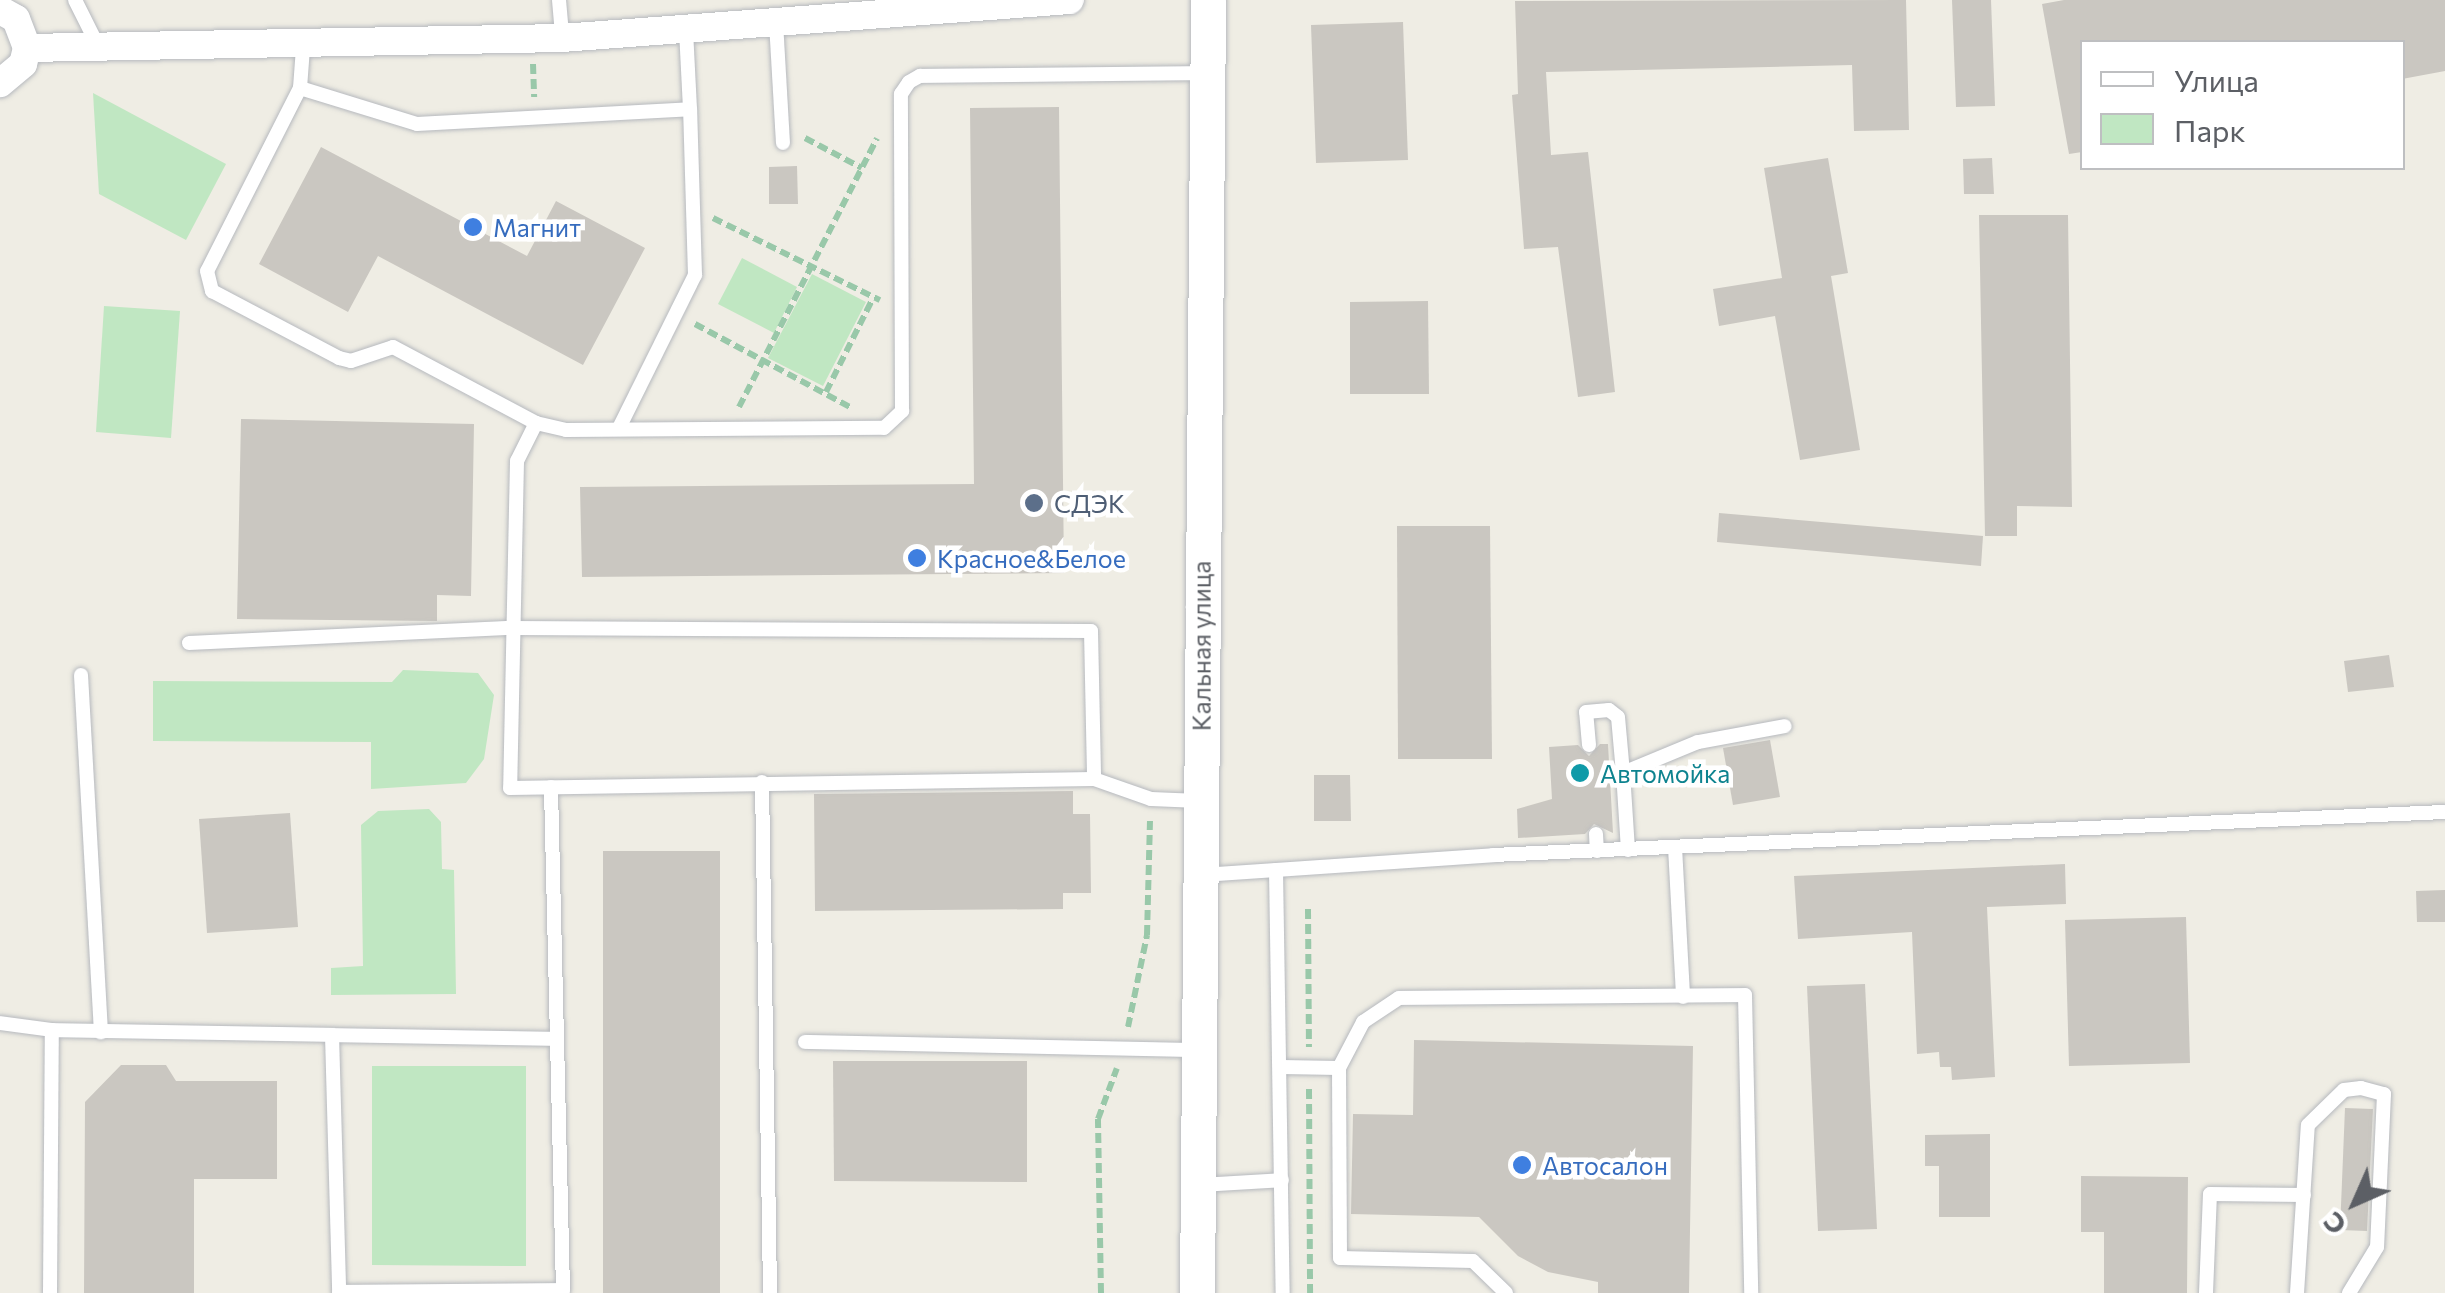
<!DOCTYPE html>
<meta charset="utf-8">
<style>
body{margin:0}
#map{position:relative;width:2445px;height:1293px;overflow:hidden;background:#efede4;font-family:Commissioner,sans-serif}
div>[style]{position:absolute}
.green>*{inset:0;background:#c0e7c2}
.building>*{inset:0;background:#cac7c1}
.path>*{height:6px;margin-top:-3px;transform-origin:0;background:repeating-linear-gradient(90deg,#99c8a9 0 10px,transparent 0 15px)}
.roads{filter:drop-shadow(0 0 2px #b6b9be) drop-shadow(0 0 2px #b6b9be)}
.service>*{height:14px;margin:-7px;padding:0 7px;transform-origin:7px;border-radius:7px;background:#fff}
.minor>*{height:28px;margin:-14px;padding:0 14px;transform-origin:14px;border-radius:14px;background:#fff}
.tertiary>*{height:35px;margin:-17.5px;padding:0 17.5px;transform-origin:17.5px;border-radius:17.5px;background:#fff}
.dots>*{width:28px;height:28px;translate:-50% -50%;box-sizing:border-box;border:5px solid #fff;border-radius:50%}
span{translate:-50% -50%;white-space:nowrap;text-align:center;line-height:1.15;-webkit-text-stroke:9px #fff;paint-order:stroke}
.shop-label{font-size:25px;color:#366cbe}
.left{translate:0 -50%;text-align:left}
.service-label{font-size:25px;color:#4e5e75}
.street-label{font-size:25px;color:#5c5f65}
.culture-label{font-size:25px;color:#0d838f}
.legend{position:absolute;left:2080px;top:40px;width:325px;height:130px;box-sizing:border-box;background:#fff;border:2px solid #bebfc1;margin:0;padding:12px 18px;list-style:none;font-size:30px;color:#5c5f65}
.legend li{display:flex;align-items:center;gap:20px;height:50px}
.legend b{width:50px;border:2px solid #bebfc1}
.north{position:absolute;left:2305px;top:1153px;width:100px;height:100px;-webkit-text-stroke:8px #fff;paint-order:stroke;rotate:225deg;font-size:28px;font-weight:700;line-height:40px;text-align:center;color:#5c5f65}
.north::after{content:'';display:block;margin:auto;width:35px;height:45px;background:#5c5f65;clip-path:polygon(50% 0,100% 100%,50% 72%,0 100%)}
</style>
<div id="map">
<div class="green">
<i style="clip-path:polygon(93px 93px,226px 164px,186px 240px,99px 194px)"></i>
<i style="clip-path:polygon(742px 258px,797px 287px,774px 333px,718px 304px)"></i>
<i style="clip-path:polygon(812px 274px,866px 302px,823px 386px,768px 358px)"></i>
<i style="clip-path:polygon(104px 306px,180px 311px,171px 438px,96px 432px)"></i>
<i style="clip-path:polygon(403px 670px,478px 673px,494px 695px,484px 759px,466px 783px,371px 789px,371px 742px,153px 741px,153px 681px,392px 682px)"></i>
<i style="clip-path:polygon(429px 809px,441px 822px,442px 869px,454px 870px,456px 994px,331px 995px,331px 968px,363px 966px,361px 825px,378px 811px)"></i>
<i style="clip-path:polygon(372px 1066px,526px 1066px,526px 1266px,372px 1265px)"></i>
</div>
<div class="building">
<i style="clip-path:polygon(1906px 0,1909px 130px,1854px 131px,1852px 65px,1546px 72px,1551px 155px,1588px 152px,1615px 392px,1578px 397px,1558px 247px,1524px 249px,1512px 95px,1518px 94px,1515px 1px)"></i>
<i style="clip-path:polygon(1952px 0,1991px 0,1995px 106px,1956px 107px)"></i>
<i style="clip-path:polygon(2064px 0,2445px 0,2445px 71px,2402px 79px,2402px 42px,2082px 42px,2082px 152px,2069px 154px,2042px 4px)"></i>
<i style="clip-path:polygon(1403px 22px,1408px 160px,1316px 163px,1311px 25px)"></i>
<i style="clip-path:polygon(1059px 107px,1064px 573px,582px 577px,580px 487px,974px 484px,970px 108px)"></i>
<i style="clip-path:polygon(321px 147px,527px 256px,556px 201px,645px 248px,583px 365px,378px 256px,348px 312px,259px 264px)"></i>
<i style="clip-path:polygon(1828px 158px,1848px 273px,1831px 276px,1860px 450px,1800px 460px,1775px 316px,1719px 326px,1713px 289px,1782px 278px,1764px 168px)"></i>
<i style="clip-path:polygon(1992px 158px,1994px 194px,1964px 194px,1963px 159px)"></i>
<i style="clip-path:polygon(797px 166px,798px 204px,769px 204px,769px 167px)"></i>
<i style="clip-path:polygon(1979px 215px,2068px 215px,2072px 507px,2017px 506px,2017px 536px,1985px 536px)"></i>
<i style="clip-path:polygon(1428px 301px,1429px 394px,1350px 394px,1350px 302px)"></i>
<i style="clip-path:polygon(241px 419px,474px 424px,471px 596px,437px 595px,437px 621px,237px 619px)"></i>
<i style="clip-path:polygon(1719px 513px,1983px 536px,1981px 566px,1717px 542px)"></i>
<i style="clip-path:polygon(1397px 526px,1490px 526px,1492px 759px,1398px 759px)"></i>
<i style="clip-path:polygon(2389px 655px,2394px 687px,2348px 692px,2344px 661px)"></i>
<i style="clip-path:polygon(1770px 740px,1780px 797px,1733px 805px,1723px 748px)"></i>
<i style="clip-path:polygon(1600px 744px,1608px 744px,1613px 833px,1594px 824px,1585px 834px,1518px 838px,1517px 809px,1552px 799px,1549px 747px,1578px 745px,1589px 756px)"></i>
<i style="clip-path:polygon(1314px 775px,1350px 775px,1351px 821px,1314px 821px)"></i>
<i style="clip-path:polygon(1073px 791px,1073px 814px,1090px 814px,1091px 893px,1063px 893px,1063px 909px,815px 911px,814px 794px)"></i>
<i style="clip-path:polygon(290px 813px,298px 927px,207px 933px,199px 819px)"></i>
<i style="clip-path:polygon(603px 851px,720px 851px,720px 1293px,603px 1293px)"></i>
<i style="clip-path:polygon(2065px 864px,2066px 904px,1987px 907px,1995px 1077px,1952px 1080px,1951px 1067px,1940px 1067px,1939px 1052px,1917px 1054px,1912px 932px,1798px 939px,1794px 876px)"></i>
<i style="clip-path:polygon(2445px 890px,2445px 922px,2417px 922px,2416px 891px)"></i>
<i style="clip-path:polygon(2186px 917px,2190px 1063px,2069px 1066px,2065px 920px)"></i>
<i style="clip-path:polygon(1865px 984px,1877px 1229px,1818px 1231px,1807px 986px)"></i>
<i style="clip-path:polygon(1414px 1040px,1693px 1046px,1689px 1293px,1598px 1293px,1598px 1282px,1548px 1272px,1518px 1256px,1479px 1217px,1351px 1214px,1353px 1114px,1413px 1115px)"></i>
<i style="clip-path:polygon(833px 1061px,1027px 1061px,1027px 1182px,834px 1181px)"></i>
<i style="clip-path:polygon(121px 1065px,166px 1065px,176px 1081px,277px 1081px,277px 1179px,194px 1179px,194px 1293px,84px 1293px,85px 1102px)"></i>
<i style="clip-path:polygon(2345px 1108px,2373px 1109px,2367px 1231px,2340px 1230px)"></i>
<i style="clip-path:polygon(1990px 1134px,1990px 1217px,1939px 1217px,1939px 1166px,1925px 1166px,1925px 1135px)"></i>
<i style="clip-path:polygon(2081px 1176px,2188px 1177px,2187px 1293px,2104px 1293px,2104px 1232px,2081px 1232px)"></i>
</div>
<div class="path">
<i style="left:533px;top:64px;width:33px;rotate:88deg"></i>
<i style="left:805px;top:138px;width:64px;rotate:27.8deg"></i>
<i style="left:713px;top:218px;width:186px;rotate:26.2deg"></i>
<i style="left:695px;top:324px;width:176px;rotate:28.2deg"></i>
<i style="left:826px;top:392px;width:103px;rotate:-63.4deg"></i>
<i style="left:739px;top:407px;width:302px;rotate:-62.8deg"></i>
<i style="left:1308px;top:909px;width:138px;rotate:89.6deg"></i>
<i style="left:1128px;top:1027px;width:94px;rotate:-78.3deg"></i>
<i style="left:1147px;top:935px;width:114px;rotate:-88.5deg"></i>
<i style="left:1309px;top:1089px;width:204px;rotate:89.7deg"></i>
<i style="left:1101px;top:1293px;width:174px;rotate:-91deg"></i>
<i style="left:1098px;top:1119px;width:54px;rotate:-69.6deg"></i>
</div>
<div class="roads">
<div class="service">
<i style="left:75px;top:0;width:54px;rotate:63.4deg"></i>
<i style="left:559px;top:0;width:38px;rotate:85deg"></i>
<i style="left:776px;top:22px;width:121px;rotate:86.7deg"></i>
<i style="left:303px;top:48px;width:40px;rotate:94.3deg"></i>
<i style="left:300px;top:88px;width:205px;rotate:116.9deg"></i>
<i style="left:207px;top:271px;width:21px;rotate:76deg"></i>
<i style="left:212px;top:291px;width:144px;rotate:27.8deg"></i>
<i style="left:339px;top:358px;width:12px;rotate:14deg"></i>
<i style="left:351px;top:361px;width:44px;rotate:-18.4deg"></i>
<i style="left:393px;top:347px;width:162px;rotate:28deg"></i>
<i style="left:536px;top:423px;width:31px;rotate:13deg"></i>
<i style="left:566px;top:430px;width:318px;rotate:-0.4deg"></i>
<i style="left:884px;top:428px;width:25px;rotate:-43deg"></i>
<i style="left:902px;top:411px;width:317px;rotate:-90.2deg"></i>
<i style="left:901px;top:94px;width:14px;rotate:-56deg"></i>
<i style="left:909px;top:82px;width:13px;rotate:-29deg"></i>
<i style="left:920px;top:76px;width:285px;rotate:-0.6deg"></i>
<i style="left:300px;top:88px;width:122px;rotate:17.1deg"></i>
<i style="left:417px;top:124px;width:273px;rotate:-3.1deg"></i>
<i style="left:690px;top:109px;width:80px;rotate:-92.9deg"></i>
<i style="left:536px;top:423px;width:42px;rotate:116.6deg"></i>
<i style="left:517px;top:461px;width:327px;rotate:91.2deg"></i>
<i style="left:510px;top:788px;width:584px;rotate:-0.88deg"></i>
<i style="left:1094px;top:779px;width:60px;rotate:19.3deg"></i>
<i style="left:1151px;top:799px;width:48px;rotate:2.4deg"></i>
<i style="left:619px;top:428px;width:171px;rotate:-63.6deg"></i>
<i style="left:695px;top:275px;width:166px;rotate:-91.7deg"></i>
<i style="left:189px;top:643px;width:323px;rotate:-2.7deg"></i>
<i style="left:512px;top:628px;width:579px;rotate:0.3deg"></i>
<i style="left:1091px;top:631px;width:148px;rotate:88.8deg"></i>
<i style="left:81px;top:675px;width:358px;rotate:86.8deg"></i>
<i style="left:1589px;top:745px;width:33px;rotate:-95deg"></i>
<i style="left:1586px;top:712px;width:23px;rotate:-5deg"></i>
<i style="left:1609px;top:710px;width:11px;rotate:38deg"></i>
<i style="left:1618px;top:717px;width:56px;rotate:84.9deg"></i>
<i style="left:762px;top:782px;width:511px;rotate:89.1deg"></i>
<i style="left:1596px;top:834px;width:17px;rotate:87deg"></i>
<i style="left:1675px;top:847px;width:150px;rotate:86.9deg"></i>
<i style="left:1628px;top:850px;width:77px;rotate:-93.7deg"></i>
<i style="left:1623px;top:773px;width:81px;rotate:-22.5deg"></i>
<i style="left:1698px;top:742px;width:88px;rotate:-10.4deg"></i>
<i style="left:1276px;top:870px;width:423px;rotate:89.1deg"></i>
<i style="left:1202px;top:875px;width:292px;rotate:-3.9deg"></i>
<i style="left:1493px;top:855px;width:953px;rotate:-2.59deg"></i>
<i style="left:0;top:1023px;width:52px;rotate:7.7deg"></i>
<i style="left:332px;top:1035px;width:224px;rotate:1deg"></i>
<i style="left:805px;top:1042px;width:391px;rotate:1.2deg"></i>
<i style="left:1281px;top:1067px;width:58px;rotate:1deg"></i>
<i style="left:1339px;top:1068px;width:52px;rotate:-62.4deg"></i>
<i style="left:1363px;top:1022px;width:43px;rotate:-33.7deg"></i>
<i style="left:1399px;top:998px;width:346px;rotate:-0.5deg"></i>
<i style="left:1745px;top:995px;width:298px;rotate:88.8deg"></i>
<i style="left:1339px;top:1068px;width:190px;rotate:89.7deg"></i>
<i style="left:1340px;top:1258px;width:133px;rotate:1.3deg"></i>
<i style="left:1473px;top:1261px;width:46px;rotate:44.1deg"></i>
<i style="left:1199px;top:1185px;width:83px;rotate:-3.4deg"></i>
<i style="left:50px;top:1293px;width:263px;rotate:-89.6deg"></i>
<i style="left:52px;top:1030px;width:280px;rotate:1deg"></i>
<i style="left:332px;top:1035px;width:257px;rotate:88.4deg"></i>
<i style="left:339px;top:1292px;width:224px;rotate:-0.5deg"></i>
<i style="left:563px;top:1290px;width:503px;rotate:-91.37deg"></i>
<i style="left:2206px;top:1293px;width:99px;rotate:-87.7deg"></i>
<i style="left:2210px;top:1194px;width:94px;rotate:0.6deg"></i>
<i style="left:2297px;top:1293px;width:168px;rotate:-86.3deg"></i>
<i style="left:2308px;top:1125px;width:50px;rotate:-44.2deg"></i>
<i style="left:2344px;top:1090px;width:17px;rotate:-7deg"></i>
<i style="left:2361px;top:1088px;width:24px;rotate:15deg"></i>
<i style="left:2384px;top:1094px;width:153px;rotate:92.6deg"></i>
<i style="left:2377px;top:1247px;width:54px;rotate:121.3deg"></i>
</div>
<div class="minor">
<i style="left:0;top:10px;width:18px;rotate:29deg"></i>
<i style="left:16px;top:19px;width:31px;rotate:69deg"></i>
<i style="left:27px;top:48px;width:16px;rotate:104deg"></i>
<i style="left:23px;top:64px;width:30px;rotate:140deg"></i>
<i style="left:27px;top:48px;width:535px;rotate:-1.07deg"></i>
<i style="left:562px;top:38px;width:509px;rotate:-4.28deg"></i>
</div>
<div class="tertiary">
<i style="left:1197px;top:1293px;width:1293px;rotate:-89.51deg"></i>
</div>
</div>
<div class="dots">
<i style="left:473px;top:227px;background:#3f7fe0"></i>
<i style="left:1034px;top:503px;background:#5c6f8a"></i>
<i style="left:917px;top:558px;background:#3f7fe0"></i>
<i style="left:1580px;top:773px;background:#0f9aa8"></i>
<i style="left:1522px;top:1165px;background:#3f7fe0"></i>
</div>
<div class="shop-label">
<span class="left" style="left:493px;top:227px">Магнит</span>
<span class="left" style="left:937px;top:558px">Красное&amp;Белое</span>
<span class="left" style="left:1542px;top:1165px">Автосалон</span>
</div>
<div class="service-label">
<span class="left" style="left:1054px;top:503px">СДЭК</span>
</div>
<div class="street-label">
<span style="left:1201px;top:646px;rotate:-90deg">Кальная улица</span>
</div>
<div class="culture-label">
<span class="left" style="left:1600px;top:773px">Автомойка</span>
</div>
<ul class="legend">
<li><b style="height:12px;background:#fff"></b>Улица</li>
<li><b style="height:28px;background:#c0e7c2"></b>Парк</li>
</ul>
<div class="north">С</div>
</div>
